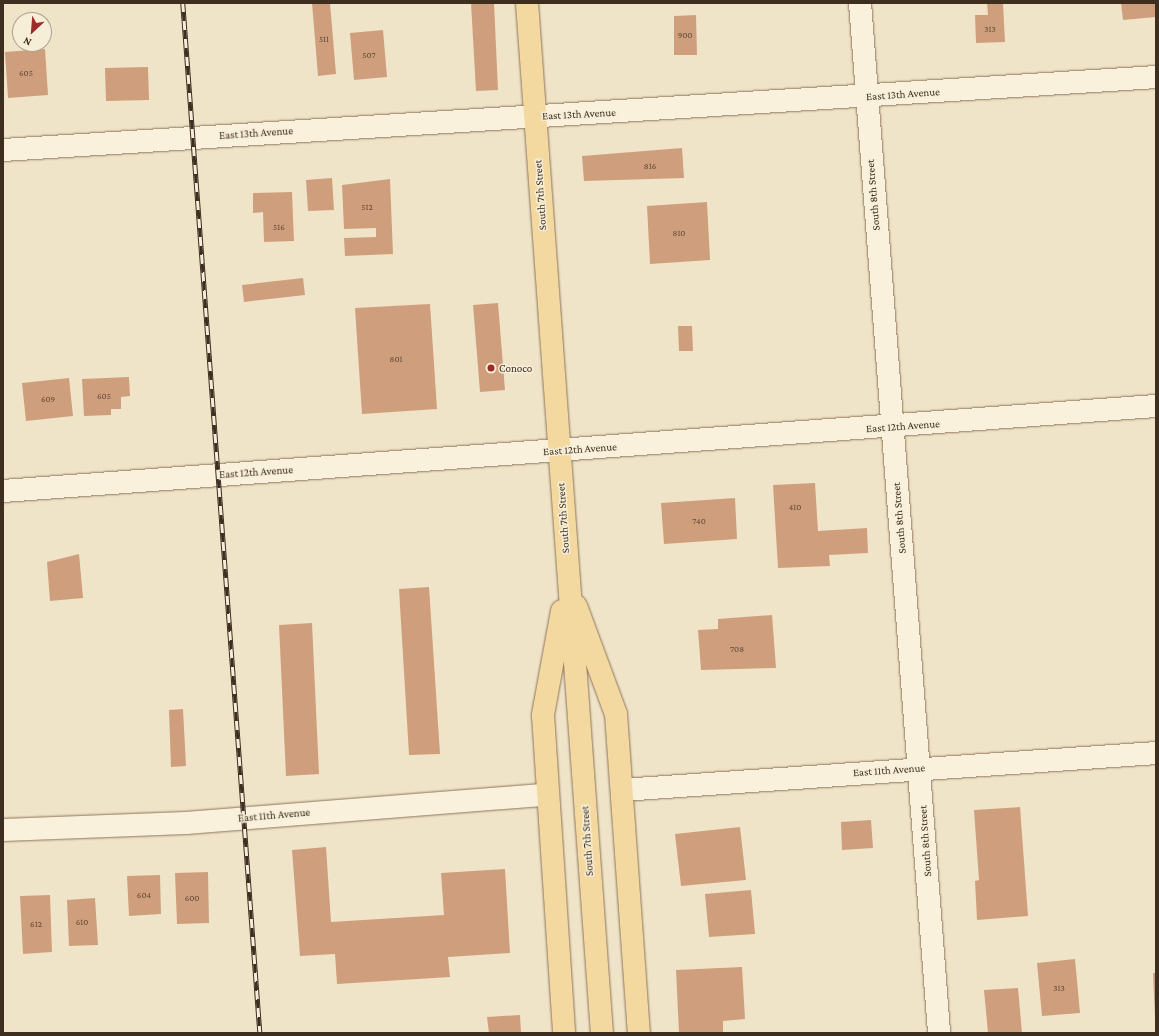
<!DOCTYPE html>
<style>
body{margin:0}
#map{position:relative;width:1159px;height:1036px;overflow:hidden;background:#f0e4c8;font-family:"Crimson Pro",serif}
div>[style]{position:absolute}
.building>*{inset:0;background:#cf9f7d}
.roads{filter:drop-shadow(0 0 1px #8d765c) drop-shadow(0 0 1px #8d765c)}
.minor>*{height:22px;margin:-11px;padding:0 11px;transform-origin:11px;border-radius:11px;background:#faf1dc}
.major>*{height:22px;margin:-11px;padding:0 11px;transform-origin:11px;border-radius:11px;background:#f3d9a0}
.rail>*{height:4.5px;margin-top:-2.25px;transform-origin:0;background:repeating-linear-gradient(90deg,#f7eed8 0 9px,#3d2e20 0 18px);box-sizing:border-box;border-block:1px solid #3d2e20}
.dots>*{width:11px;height:11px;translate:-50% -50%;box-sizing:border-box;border:2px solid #f7eed8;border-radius:50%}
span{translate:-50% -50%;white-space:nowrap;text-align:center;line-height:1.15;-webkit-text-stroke:3px #f7eed8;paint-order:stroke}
.number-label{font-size:9px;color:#624a37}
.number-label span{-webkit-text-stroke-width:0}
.street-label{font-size:11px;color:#3d2e20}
.poi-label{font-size:11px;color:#3d2e20}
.left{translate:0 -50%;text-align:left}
.frame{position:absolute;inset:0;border:4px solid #3d2e20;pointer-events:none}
.north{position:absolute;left:12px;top:12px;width:40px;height:40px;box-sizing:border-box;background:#f7eed8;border:1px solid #ada18e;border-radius:50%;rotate:206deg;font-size:11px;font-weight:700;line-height:16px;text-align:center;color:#3d2e20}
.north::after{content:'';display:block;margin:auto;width:14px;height:18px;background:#9e2a2b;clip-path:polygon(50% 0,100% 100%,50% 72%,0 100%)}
</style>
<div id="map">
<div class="building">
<i style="clip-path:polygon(312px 3px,330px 3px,336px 74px,318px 76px)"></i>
<i style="clip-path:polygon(471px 3px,494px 3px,498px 90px,476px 91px)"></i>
<i style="clip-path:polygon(987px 3px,1003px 3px,1005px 42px,976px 43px,975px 15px,988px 15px)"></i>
<i style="clip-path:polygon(1121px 3px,1156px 3px,1156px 17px,1123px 20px)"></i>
<i style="clip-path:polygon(696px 15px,697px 55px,674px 55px,674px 16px)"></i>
<i style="clip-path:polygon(383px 30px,387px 77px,354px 80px,350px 33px)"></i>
<i style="clip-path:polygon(45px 49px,48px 95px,8px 98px,5px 52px)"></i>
<i style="clip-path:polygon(148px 67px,149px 100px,106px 101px,105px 68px)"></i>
<i style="clip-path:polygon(682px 148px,684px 178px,584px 181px,582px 156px)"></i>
<i style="clip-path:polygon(332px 178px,334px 210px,308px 211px,306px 180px)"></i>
<i style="clip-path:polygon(390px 179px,393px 254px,345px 256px,344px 238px,376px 237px,376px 228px,344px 229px,342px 185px)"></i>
<i style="clip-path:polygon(292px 192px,294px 241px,264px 242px,263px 212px,253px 213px,253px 193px)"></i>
<i style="clip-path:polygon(707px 202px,710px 260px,650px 264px,647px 206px)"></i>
<i style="clip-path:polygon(303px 278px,305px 295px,244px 302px,242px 285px)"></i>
<i style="clip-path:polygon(498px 303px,505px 390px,480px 392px,473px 305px)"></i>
<i style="clip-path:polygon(430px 304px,437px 409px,362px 414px,355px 308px)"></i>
<i style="clip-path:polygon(678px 326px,692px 326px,693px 351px,679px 351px)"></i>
<i style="clip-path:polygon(129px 377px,130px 396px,121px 397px,121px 409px,111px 409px,111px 415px,84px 416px,82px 379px)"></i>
<i style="clip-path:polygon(69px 378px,73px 416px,26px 421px,22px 383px)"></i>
<i style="clip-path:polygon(815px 483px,818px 531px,867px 528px,868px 553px,829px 555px,830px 566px,778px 568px,773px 485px)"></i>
<i style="clip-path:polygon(735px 498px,737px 539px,664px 544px,661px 503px)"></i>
<i style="clip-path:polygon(79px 554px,83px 598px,50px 601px,47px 562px)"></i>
<i style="clip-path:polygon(429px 587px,440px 754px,409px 755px,399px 589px)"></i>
<i style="clip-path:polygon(772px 615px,776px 668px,701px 670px,698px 630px,718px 629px,718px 619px)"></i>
<i style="clip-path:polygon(312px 623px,319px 774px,286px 776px,279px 625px)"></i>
<i style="clip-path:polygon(183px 709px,186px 766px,171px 767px,169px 710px)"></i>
<i style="clip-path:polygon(1020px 807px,1028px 916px,977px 920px,975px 881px,979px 880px,974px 810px)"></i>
<i style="clip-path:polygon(871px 820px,873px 848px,842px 850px,841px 822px)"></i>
<i style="clip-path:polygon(740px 827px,746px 880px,681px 886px,675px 834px)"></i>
<i style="clip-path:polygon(326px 847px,331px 922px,444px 915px,441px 873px,505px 869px,510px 953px,448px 957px,450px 977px,337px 984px,335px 954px,300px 956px,292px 850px)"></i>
<i style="clip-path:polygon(208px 872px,209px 923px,177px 924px,175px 873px)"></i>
<i style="clip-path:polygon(160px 875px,161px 914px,129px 916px,127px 876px)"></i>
<i style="clip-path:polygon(751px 890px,755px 934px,709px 937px,705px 894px)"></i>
<i style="clip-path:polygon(50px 895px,52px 952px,23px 954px,20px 896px)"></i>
<i style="clip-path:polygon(95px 898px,98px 945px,69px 946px,67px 900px)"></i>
<i style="clip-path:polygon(1075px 959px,1080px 1013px,1042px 1016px,1037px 963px)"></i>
<i style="clip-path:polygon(742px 967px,745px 1019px,723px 1021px,723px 1033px,679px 1033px,676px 970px)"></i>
<i style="clip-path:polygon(1153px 973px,1156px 973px,1156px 1019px,1155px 1019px)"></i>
<i style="clip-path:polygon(1018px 988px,1022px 1033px,988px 1033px,984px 990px)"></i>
<i style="clip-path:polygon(520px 1015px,521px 1033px,489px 1033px,487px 1017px)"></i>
</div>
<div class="roads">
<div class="minor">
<i style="left:860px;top:3px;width:1033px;rotate:85.61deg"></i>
<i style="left:3px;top:150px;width:1155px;rotate:-3.62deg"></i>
<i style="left:3px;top:491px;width:1156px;rotate:-4.22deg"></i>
<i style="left:622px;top:790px;width:535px;rotate:-3.96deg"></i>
<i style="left:3px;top:830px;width:183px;rotate:-2.2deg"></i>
<i style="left:186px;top:823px;width:360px;rotate:-4.5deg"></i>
</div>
<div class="major">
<i style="left:527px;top:3px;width:1033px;rotate:85.84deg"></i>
<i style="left:576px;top:606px;width:115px;rotate:69.7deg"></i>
<i style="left:616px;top:714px;width:320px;rotate:85.9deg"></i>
<i style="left:562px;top:611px;width:106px;rotate:100.4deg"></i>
<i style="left:543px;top:715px;width:319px;rotate:86.2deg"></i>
</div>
</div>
<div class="rail">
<i style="left:183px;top:3px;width:1033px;rotate:85.72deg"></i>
</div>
<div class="dots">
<i style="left:491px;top:368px;background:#9e2a2b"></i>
</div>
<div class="number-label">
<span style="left:990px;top:29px">313</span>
<span style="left:685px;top:35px">900</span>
<span style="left:324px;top:39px">511</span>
<span style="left:369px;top:55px">507</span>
<span style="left:26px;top:73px">605</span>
<span style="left:650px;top:166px">816</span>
<span style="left:367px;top:207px">512</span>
<span style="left:279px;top:227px">516</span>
<span style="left:679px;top:233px">810</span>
<span style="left:396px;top:359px">801</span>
<span style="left:104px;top:396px">605</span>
<span style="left:48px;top:399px">609</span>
<span style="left:795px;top:507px">410</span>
<span style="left:699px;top:521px">740</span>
<span style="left:737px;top:649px">708</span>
<span style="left:144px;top:895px">604</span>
<span style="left:192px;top:898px">600</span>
<span style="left:82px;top:922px">610</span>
<span style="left:36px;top:924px">612</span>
<span style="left:1059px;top:988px">313</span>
</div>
<div class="street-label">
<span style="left:903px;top:94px;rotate:-4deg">East 13th Avenue</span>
<span style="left:579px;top:114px;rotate:-3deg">East 13th Avenue</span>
<span style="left:256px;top:133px;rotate:-4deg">East 13th Avenue</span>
<span style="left:540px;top:195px;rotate:-94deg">South 7th Street</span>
<span style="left:873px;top:195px;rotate:-95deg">South 8th Street</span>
<span style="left:903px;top:426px;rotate:-4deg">East 12th Avenue</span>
<span style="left:580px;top:449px;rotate:-4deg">East 12th Avenue</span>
<span style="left:256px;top:472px;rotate:-4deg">East 12th Avenue</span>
<span style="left:563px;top:518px;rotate:-94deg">South 7th Street</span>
<span style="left:899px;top:518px;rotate:-95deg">South 8th Street</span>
<span style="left:889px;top:770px;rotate:-4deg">East 11th Avenue</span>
<span style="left:274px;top:815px;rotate:-5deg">East 11th Avenue</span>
<span style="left:587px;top:841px;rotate:-94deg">South 7th Street</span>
<span style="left:925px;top:841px;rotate:-94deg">South 8th Street</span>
</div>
<div class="poi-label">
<span class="left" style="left:499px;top:368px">Conoco</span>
</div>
<div class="frame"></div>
<div class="north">N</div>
</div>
